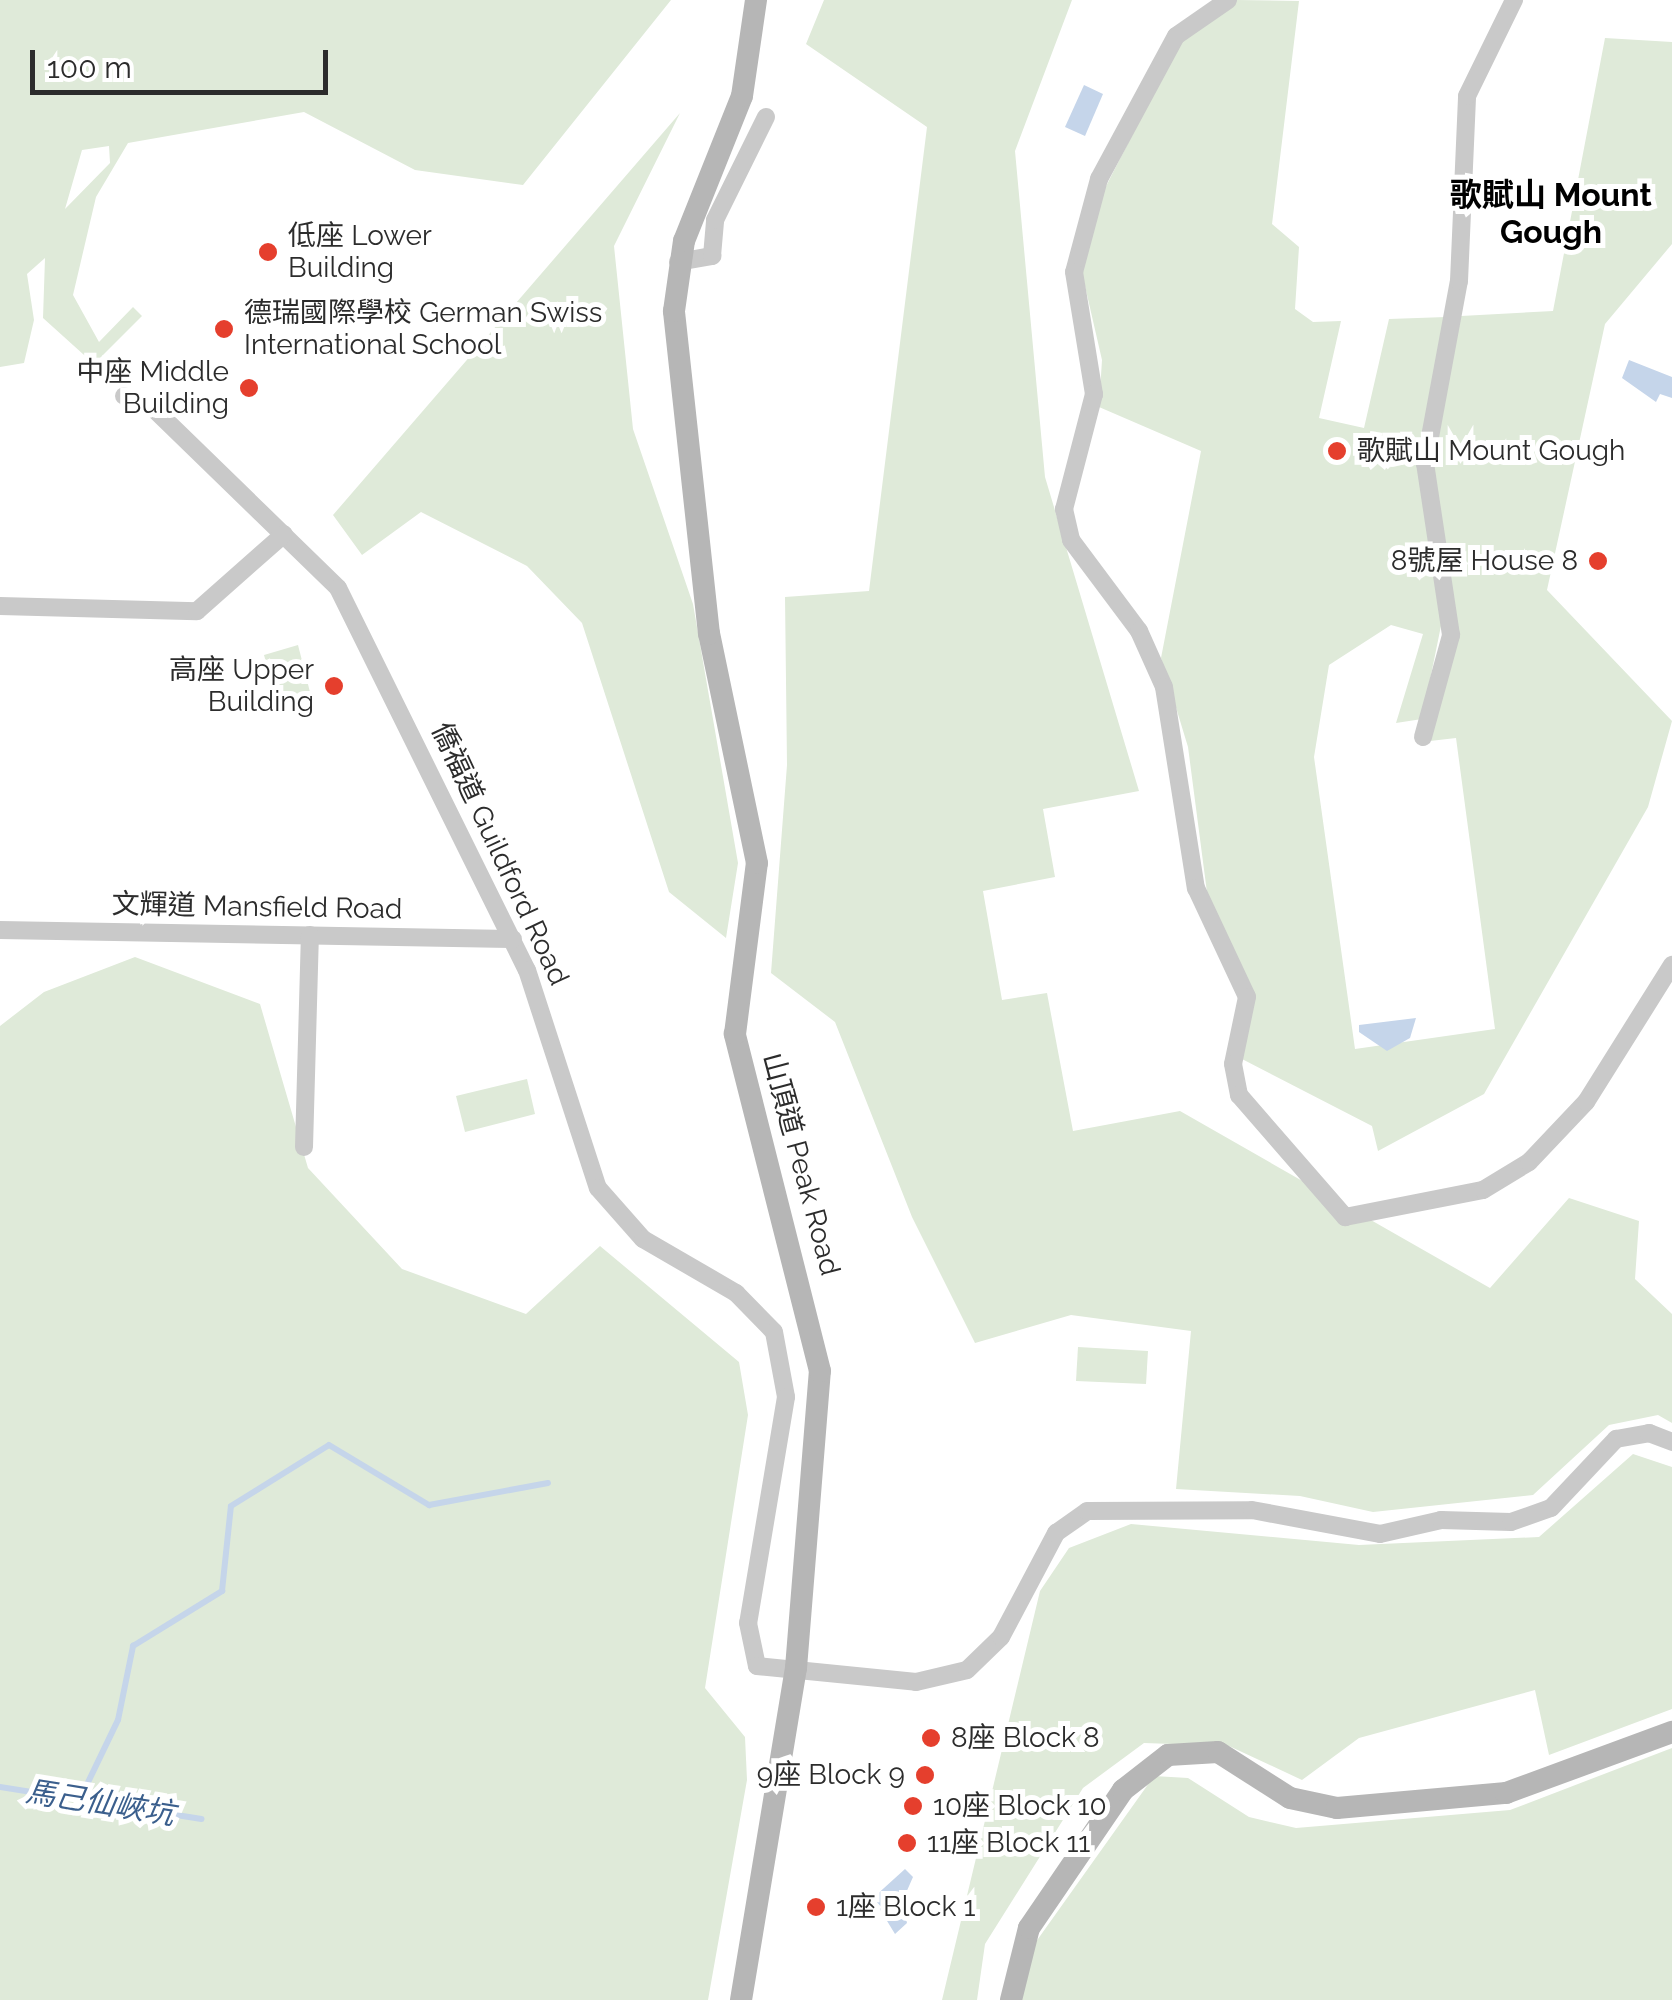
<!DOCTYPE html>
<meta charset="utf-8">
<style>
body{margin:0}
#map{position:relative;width:1672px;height:2000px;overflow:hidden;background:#fff;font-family:Raleway,"Noto Sans TC",sans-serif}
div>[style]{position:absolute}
.green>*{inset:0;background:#dfead9}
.water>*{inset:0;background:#c5d5ea}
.stream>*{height:6px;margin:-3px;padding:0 3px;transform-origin:3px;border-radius:3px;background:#c5d5ea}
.street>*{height:18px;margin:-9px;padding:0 9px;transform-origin:9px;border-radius:9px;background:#c9c9c9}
.secondary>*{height:22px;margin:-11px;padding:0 11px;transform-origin:11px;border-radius:11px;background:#b6b6b6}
.dots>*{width:28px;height:28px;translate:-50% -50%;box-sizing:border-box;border:5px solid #fff;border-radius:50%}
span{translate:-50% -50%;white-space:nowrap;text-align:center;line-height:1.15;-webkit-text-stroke:10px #fff;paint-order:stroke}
.poi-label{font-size:28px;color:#2c2c2c}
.left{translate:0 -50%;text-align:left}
.right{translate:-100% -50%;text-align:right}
.street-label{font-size:28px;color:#2c2c2c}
.water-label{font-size:30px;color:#3b5f8d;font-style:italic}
.quarter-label{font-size:32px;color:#000;font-weight:700}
.scale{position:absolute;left:30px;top:50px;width:298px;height:45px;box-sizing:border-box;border:5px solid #2c2c2c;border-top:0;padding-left:12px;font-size:30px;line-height:35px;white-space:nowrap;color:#2c2c2c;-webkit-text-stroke:8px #fff;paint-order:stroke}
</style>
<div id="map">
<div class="green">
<i style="clip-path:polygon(evenodd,0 0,671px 0,523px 185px,415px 170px,304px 112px,128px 143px,96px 197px,73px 295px,99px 342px,133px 307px,142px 316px,94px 364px,43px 318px,45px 258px,27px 274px,34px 320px,24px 363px,0 367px,0 0,109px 146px,110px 163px,65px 209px,82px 150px,109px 146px)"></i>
<i style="clip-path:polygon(824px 0,1072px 0,1015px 151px,1045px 477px,1139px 791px,1043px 809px,1055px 877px,983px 891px,1002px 1000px,1047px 993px,1073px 1131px,1180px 1111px,1490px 1288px,1569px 1198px,1639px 1221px,1635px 1279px,1672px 1314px,1672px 1423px,1658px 1415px,1609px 1425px,1533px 1495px,1373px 1512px,1300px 1496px,1176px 1489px,1191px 1331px,1071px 1315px,975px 1343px,912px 1217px,835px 1022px,771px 973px,787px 765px,785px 597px,869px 591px,927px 127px,806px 44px)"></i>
<i style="clip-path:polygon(1237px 0,1299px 1px,1272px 224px,1299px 247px,1295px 309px,1313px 322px,1341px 321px,1319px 418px,1364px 428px,1389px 319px,1446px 317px,1418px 464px,1443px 616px,1422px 719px,1396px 723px,1423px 634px,1391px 625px,1329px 665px,1314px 757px,1355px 1049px,1495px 1029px,1456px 738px,1430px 741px,1458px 636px,1433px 464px,1461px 316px,1553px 311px,1605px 38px,1672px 42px,1672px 244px,1605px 324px,1547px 590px,1672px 721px,1648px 807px,1484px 1094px,1378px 1151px,1372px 1126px,1242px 1059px,1254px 993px,1208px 900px,1188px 747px,1161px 658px,1201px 451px,1099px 407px,1102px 360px,1082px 273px,1103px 192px,1179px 44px)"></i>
<i style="clip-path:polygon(680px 113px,614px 246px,633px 429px,693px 604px,738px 863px,726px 938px,669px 892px,582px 623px,527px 566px,421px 512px,362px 555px,333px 515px)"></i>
<i style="clip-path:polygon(298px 645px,312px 700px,279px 709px,264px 655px)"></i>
<i style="clip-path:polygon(135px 957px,260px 1004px,308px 1168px,402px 1269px,526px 1314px,600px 1246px,739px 1362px,748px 1415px,705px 1688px,745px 1737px,747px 1780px,708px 2000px,0 2000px,0 1026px,44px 992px)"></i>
<i style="clip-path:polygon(527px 1079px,535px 1114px,465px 1132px,456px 1096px)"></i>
<i style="clip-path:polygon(1078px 1347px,1148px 1351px,1146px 1384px,1076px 1381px)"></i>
<i style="clip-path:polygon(1633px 1454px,1672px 1467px,1672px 1709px,1549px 1755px,1535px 1690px,1359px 1738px,1302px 1780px,1229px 1746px,1144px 1743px,1083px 1788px,985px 1944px,977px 2000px,942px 2000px,1040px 1591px,1069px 1548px,1131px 1524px,1359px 1545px,1539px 1537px)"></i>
<i style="clip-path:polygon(1672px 1748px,1672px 2000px,1020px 2000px,1023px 1960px,1154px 1776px,1188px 1778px,1249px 1817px,1296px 1828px,1510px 1810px)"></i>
</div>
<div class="water">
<i style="clip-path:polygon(1084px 85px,1103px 94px,1085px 136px,1065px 127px)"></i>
<i style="clip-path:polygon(1629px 360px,1672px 377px,1672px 398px,1660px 394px,1656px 402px,1622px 378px)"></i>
<i style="clip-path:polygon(1416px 1018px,1410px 1038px,1387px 1051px,1359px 1032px,1359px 1025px)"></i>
<i style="clip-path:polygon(905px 1869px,913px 1877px,902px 1902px,907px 1923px,895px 1934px,873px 1898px)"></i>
</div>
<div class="stream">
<i style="left:0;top:1787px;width:204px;rotate:9deg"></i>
<i style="left:79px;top:1801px;width:90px;rotate:-64.3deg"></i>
<i style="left:118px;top:1720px;width:76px;rotate:-78.5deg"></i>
<i style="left:133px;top:1646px;width:105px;rotate:-31.7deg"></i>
<i style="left:222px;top:1591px;width:85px;rotate:-84deg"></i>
<i style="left:231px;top:1506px;width:115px;rotate:-31.9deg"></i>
<i style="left:329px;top:1445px;width:117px;rotate:31deg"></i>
<i style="left:429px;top:1505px;width:121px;rotate:-10.5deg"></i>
</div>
<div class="street">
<i style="left:1228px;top:0;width:63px;rotate:145.3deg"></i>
<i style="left:1176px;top:36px;width:162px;rotate:118.3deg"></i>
<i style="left:1099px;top:179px;width:96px;rotate:105deg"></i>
<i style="left:1074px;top:272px;width:124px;rotate:80.7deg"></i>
<i style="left:1094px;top:394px;width:119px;rotate:104.6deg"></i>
<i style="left:1064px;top:509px;width:32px;rotate:77deg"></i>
<i style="left:1071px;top:540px;width:114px;rotate:53.2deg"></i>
<i style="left:1139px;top:631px;width:61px;rotate:65.9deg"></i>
<i style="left:1164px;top:687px;width:204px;rotate:81deg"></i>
<i style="left:1196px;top:888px;width:120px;rotate:64.9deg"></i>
<i style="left:1247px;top:997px;width:68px;rotate:101.8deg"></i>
<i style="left:1233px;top:1064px;width:32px;rotate:79deg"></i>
<i style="left:1239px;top:1095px;width:162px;rotate:49deg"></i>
<i style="left:1345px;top:1217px;width:141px;rotate:-11.1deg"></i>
<i style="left:1483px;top:1190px;width:54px;rotate:-31.3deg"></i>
<i style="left:1529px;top:1162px;width:83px;rotate:-46.5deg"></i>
<i style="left:1586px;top:1102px;width:162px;rotate:-57.9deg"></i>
<i style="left:678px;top:262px;width:35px;rotate:-10deg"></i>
<i style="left:712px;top:256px;width:36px;rotate:-85deg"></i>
<i style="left:715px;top:220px;width:115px;rotate:-63.7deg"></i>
<i style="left:124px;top:396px;width:31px;rotate:22deg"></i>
<i style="left:153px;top:408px;width:258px;rotate:44.2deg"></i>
<i style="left:338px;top:588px;width:426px;rotate:63.7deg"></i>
<i style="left:527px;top:970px;width:229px;rotate:72deg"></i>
<i style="left:598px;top:1188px;width:68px;rotate:48.6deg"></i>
<i style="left:643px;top:1239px;width:108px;rotate:30.1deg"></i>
<i style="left:736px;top:1293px;width:54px;rotate:45.7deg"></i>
<i style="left:774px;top:1332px;width:66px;rotate:79.5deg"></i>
<i style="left:786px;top:1397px;width:229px;rotate:99.5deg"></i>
<i style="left:748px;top:1623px;width:44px;rotate:78.2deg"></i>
<i style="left:757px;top:1666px;width:160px;rotate:5.7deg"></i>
<i style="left:916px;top:1682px;width:52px;rotate:-13.2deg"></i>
<i style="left:967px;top:1670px;width:47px;rotate:-44.1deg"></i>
<i style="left:1001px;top:1637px;width:118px;rotate:-62.1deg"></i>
<i style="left:1056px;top:1533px;width:38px;rotate:-35deg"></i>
<i style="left:1087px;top:1511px;width:165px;rotate:-0.3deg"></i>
<i style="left:1252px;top:1510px;width:130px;rotate:10.6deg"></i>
<i style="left:1380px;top:1534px;width:63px;rotate:-12.9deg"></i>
<i style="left:1441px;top:1520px;width:70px;rotate:1.6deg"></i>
<i style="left:1511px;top:1522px;width:42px;rotate:-19.3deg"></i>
<i style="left:1551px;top:1508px;width:95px;rotate:-46.7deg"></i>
<i style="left:1616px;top:1439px;width:34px;rotate:-10deg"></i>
<i style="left:1649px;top:1433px;width:25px;rotate:21deg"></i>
<i style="left:0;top:606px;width:197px;rotate:1.5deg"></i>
<i style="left:197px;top:611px;width:116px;rotate:-41.5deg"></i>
<i style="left:1423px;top:737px;width:106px;rotate:-74.6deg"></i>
<i style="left:1451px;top:635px;width:173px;rotate:-98.6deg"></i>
<i style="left:1425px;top:464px;width:186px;rotate:-79.5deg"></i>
<i style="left:1459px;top:281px;width:185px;rotate:-87.5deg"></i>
<i style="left:1467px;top:96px;width:107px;rotate:-63.9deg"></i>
<i style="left:0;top:930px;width:513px;rotate:1.01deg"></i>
<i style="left:304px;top:1147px;width:212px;rotate:-88.4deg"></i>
</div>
<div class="secondary">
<i style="left:741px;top:2000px;width:337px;rotate:-80.6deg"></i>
<i style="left:796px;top:1668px;width:298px;rotate:-85.4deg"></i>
<i style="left:820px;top:1371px;width:348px;rotate:-104.2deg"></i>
<i style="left:735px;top:1034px;width:172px;rotate:-82.7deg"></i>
<i style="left:757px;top:863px;width:234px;rotate:-101.8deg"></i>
<i style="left:709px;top:634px;width:325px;rotate:-96.2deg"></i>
<i style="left:674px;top:311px;width:71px;rotate:-81.9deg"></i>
<i style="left:684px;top:241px;width:156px;rotate:-68.2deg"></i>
<i style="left:742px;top:96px;width:97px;rotate:-81.7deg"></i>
<i style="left:1011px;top:2000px;width:74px;rotate:-76deg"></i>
<i style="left:1029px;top:1928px;width:167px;rotate:-55.7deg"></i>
<i style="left:1123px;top:1790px;width:57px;rotate:-37.9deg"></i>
<i style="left:1168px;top:1755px;width:50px;rotate:-3.4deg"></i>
<i style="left:1218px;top:1752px;width:85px;rotate:32.6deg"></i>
<i style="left:1290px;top:1798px;width:48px;rotate:12deg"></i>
<i style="left:1337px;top:1808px;width:170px;rotate:-5.1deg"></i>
<i style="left:1506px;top:1793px;width:177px;rotate:-20.2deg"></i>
</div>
<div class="dots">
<i style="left:268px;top:252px;background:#e53f2d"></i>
<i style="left:224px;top:329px;background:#e53f2d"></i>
<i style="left:249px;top:388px;background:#e53f2d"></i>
<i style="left:1337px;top:451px;background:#e53f2d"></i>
<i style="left:1598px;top:561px;background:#e53f2d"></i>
<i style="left:334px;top:686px;background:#e53f2d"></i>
<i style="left:931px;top:1738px;background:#e53f2d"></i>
<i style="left:925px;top:1775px;background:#e53f2d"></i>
<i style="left:913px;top:1806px;background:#e53f2d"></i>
<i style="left:907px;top:1843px;background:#e53f2d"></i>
<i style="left:816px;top:1907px;background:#e53f2d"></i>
</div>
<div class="poi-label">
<span class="left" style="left:288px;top:252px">低座 Lower<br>Building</span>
<span class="left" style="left:244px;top:329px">德瑞國際學校 German Swiss<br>International School</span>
<span class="right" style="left:229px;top:388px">中座 Middle<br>Building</span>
<span class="left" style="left:1357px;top:451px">歌賦山 Mount Gough</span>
<span class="right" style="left:1578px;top:561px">8號屋 House 8</span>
<span class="right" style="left:314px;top:686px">高座 Upper<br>Building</span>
<span class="left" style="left:951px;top:1738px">8座 Block 8</span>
<span class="right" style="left:905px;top:1775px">9座 Block 9</span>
<span class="left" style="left:933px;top:1806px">10座 Block 10</span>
<span class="left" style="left:927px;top:1843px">11座 Block 11</span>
<span class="left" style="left:836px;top:1907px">1座 Block 1</span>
</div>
<div class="street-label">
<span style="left:500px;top:854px;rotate:65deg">僑福道 Guildford Road</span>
<span style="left:257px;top:907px;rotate:1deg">文輝道 Mansfield Road</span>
<span style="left:801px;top:1164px;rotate:75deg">山頂道 Peak Road</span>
</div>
<div class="water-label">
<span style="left:100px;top:1803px;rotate:9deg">馬己仙峽坑</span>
</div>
<div class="quarter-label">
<span style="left:1551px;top:214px">歌賦山 Mount<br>Gough</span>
</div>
<div class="scale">100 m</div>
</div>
